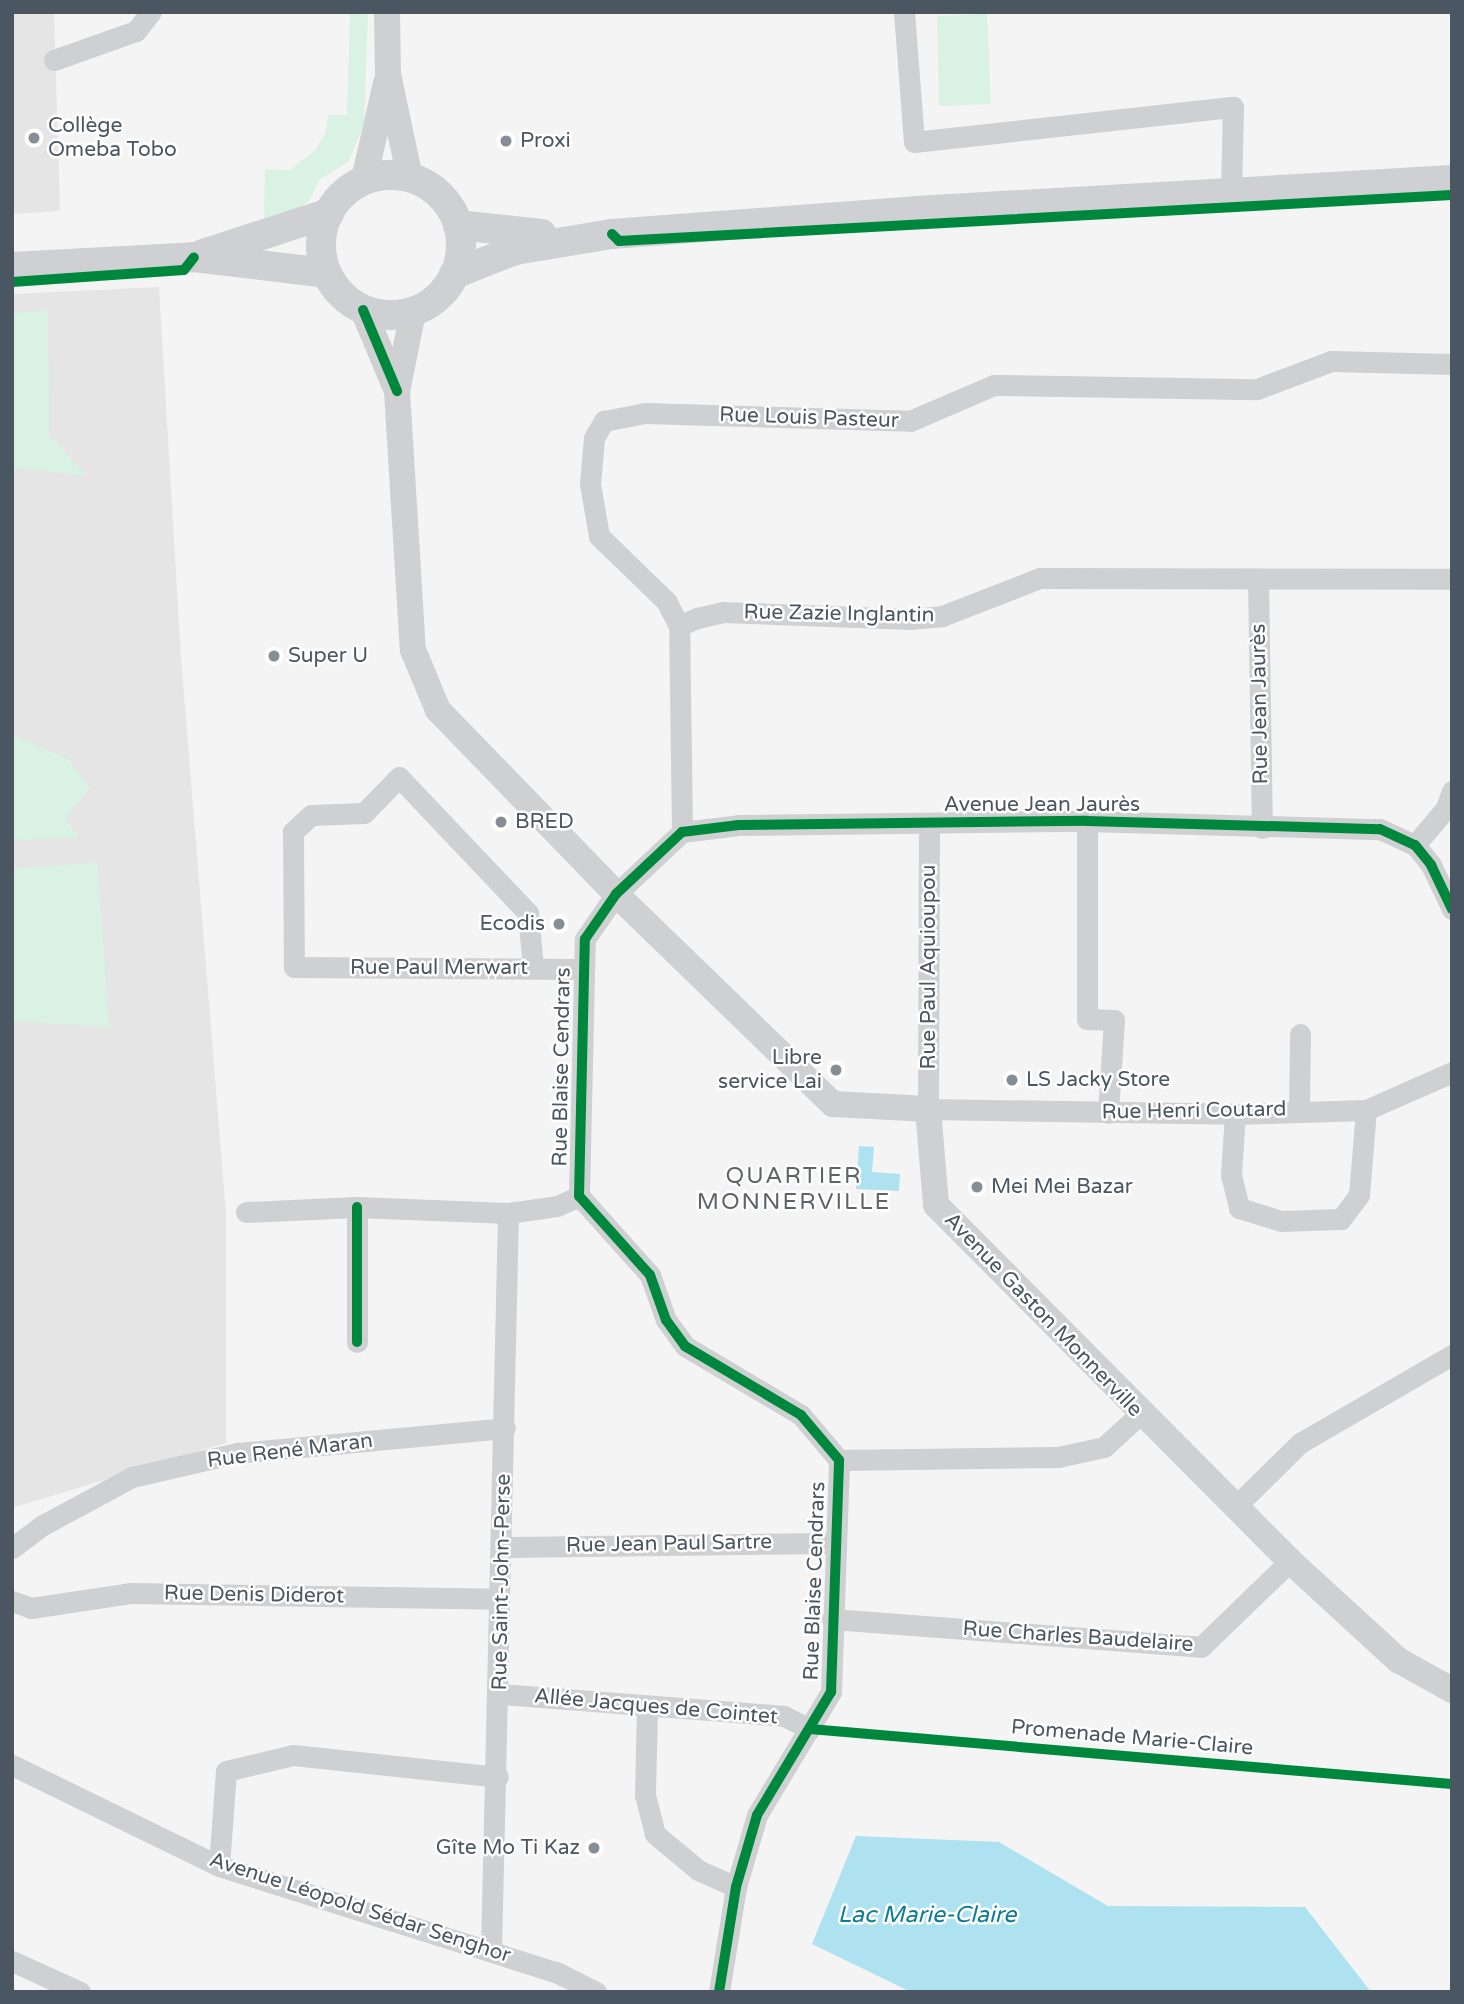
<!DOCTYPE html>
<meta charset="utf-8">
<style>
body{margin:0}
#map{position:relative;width:1464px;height:2004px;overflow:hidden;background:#f4f4f4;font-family:"Varela Round",sans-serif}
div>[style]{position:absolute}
.education>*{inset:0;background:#e6e5e6}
.green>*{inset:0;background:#d9f2e3}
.water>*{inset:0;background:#aee2f0}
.minor>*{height:21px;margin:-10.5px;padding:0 10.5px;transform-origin:10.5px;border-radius:10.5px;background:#ced0d2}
.tertiary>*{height:26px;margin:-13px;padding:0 13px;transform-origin:13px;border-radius:13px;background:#ced0d2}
.secondary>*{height:30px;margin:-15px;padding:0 15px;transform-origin:15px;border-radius:15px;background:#ced0d4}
.secondary>.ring{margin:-15px;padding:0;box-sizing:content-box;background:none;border:30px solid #ced0d4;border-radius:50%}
.cycleway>*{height:10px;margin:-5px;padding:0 5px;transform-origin:5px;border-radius:5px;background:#00873e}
.dots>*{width:19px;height:19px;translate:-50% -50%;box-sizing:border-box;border:4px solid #fff;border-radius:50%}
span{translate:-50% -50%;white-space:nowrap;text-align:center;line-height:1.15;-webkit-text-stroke:5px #fff;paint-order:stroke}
.poi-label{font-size:21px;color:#4a5661}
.left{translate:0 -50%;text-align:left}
.right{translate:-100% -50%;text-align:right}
.street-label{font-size:21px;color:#4a5661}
.neighbourhood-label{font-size:23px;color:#5f6368;letter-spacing:2px}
.water-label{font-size:23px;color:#0c7c9b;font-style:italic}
.frame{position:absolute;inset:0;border:14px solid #4a5661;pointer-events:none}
</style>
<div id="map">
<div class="education">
<i style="clip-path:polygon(12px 12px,54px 12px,60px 211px,12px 214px)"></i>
<i style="clip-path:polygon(159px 287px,181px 657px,226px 1213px,226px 1443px,12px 1508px,12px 294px)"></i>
</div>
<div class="green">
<i style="clip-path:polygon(350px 12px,368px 12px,364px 124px,349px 161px,319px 180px,309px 201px,287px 218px,264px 221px,265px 169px,290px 170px,315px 150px,326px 132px,328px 115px,347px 115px)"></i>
<i style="clip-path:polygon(987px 14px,991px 104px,939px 106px,937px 16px)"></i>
<i style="clip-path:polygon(48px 310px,49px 435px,87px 476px,12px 467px,12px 313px)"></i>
<i style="clip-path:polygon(12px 735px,68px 759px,90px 788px,65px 818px,79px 837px,12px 840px)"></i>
<i style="clip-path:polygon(97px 862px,109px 1027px,12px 1021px,12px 869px)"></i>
</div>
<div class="water">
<i style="clip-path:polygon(859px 1146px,874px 1147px,872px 1172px,900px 1174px,899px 1191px,856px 1189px)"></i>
<i style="clip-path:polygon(856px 1836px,999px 1842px,1108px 1906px,1305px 1907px,1371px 1992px,911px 1992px,812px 1944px)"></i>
</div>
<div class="minor">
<i style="left:904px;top:12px;width:130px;rotate:85.6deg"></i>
<i style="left:914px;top:142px;width:321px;rotate:-6.3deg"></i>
<i style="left:1233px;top:107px;width:86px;rotate:91.3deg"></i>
<i style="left:54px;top:60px;width:87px;rotate:-19.5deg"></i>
<i style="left:136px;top:31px;width:24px;rotate:-52deg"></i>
<i style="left:1258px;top:579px;width:249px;rotate:89.1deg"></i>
<i style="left:679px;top:626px;width:27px;rotate:-117deg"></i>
<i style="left:667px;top:602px;width:95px;rotate:-135.9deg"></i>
<i style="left:599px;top:536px;width:53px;rotate:-99.8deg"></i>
<i style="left:590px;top:484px;width:46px;rotate:-85deg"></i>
<i style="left:594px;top:438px;width:20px;rotate:-60deg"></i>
<i style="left:604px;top:421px;width:42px;rotate:-11deg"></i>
<i style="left:645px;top:413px;width:265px;rotate:1.7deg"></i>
<i style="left:910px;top:421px;width:91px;rotate:-23.2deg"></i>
<i style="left:994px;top:385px;width:263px;rotate:0.9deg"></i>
<i style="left:1257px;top:389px;width:79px;rotate:-20.7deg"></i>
<i style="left:1331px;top:361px;width:121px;rotate:1.4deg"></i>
<i style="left:1087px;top:821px;width:198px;rotate:90deg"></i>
<i style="left:1087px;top:1019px;width:27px;rotate:2deg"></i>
<i style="left:1114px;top:1020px;width:93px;rotate:93.7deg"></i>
<i style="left:929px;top:825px;width:284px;rotate:90.2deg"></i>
<i style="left:928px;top:1109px;width:307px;rotate:0.9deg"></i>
<i style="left:1235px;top:1114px;width:131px;rotate:-1.7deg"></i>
<i style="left:1366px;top:1110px;width:94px;rotate:-23.8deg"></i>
<i style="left:682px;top:832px;width:206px;rotate:-90.8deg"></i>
<i style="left:679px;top:626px;width:20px;rotate:-24deg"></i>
<i style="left:697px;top:618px;width:26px;rotate:-13deg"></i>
<i style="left:722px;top:612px;width:188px;rotate:2.1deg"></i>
<i style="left:910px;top:619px;width:32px;rotate:-5deg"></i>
<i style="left:942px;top:616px;width:105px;rotate:-21.2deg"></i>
<i style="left:1040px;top:578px;width:412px;rotate:0.1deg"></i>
<i style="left:1415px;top:845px;width:48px;rotate:-50deg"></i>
<i style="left:1446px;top:808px;width:18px;rotate:-71deg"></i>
<i style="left:533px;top:968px;width:55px;rotate:-95.2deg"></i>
<i style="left:528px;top:913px;width:187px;rotate:-133.5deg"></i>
<i style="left:399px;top:777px;width:50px;rotate:134.2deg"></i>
<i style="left:364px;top:813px;width:53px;rotate:177.8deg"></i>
<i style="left:311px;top:815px;width:25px;rotate:137deg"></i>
<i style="left:293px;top:832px;width:135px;rotate:89.6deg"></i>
<i style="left:294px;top:967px;width:290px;rotate:0.4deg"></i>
<i style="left:1299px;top:1109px;width:75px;rotate:-89.2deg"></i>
<i style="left:1235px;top:1114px;width:61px;rotate:93.8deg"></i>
<i style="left:1231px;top:1175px;width:34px;rotate:76deg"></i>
<i style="left:1239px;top:1208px;width:44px;rotate:17.2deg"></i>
<i style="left:1281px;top:1221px;width:60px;rotate:-1.9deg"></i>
<i style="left:1341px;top:1219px;width:30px;rotate:-53deg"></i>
<i style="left:1359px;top:1195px;width:85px;rotate:-85.3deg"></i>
<i style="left:357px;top:1207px;width:135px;rotate:90deg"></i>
<i style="left:246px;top:1212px;width:111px;rotate:-2.6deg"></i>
<i style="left:357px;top:1207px;width:151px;rotate:2.3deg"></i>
<i style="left:508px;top:1213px;width:49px;rotate:-8.1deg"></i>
<i style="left:557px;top:1206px;width:24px;rotate:-24deg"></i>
<i style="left:839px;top:1460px;width:219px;rotate:-0.8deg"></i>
<i style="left:1058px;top:1457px;width:47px;rotate:-12.3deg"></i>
<i style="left:1104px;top:1447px;width:49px;rotate:-42.5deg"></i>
<i style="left:1235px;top:1507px;width:91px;rotate:-44.6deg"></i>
<i style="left:1300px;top:1443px;width:176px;rotate:-30.1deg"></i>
<i style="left:504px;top:1547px;width:331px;rotate:-0.7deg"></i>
<i style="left:12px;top:1548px;width:39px;rotate:-37deg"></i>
<i style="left:43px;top:1525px;width:101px;rotate:-28.3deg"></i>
<i style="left:132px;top:1477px;width:108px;rotate:-12.9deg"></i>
<i style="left:237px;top:1453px;width:269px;rotate:-5.3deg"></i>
<i style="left:12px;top:1601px;width:20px;rotate:20deg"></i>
<i style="left:31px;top:1608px;width:100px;rotate:-8.6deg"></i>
<i style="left:130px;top:1593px;width:369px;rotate:0.9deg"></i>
<i style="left:832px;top:1619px;width:370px;rotate:4.3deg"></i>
<i style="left:1201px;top:1647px;width:124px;rotate:-44deg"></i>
<i style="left:500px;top:1694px;width:285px;rotate:4.4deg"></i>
<i style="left:784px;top:1716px;width:29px;rotate:27deg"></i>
<i style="left:647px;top:1706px;width:89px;rotate:91.3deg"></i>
<i style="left:645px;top:1795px;width:40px;rotate:75.6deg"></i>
<i style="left:655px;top:1834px;width:56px;rotate:39.9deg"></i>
<i style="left:698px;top:1870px;width:42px;rotate:24.1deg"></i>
<i style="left:12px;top:1765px;width:230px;rotate:26deg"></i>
<i style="left:219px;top:1866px;width:353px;rotate:17.5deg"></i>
<i style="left:556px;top:1972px;width:45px;rotate:26.6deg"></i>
<i style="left:219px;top:1866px;width:95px;rotate:-85.8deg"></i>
<i style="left:226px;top:1771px;width:69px;rotate:-13.4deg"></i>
<i style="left:293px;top:1755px;width:206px;rotate:6.1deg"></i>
<i style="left:491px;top:1951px;width:738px;rotate:-88.68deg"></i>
<i style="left:12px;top:1961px;width:75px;rotate:24.5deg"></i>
<i style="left:719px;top:1992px;width:106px;rotate:-80.8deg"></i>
<i style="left:736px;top:1887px;width:75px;rotate:-73.7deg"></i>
<i style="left:757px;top:1815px;width:144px;rotate:-59deg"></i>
<i style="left:831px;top:1692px;width:232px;rotate:-88deg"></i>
<i style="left:839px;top:1460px;width:59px;rotate:-130.2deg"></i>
<i style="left:801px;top:1415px;width:135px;rotate:-149.3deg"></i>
<i style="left:685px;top:1346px;width:32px;rotate:-126deg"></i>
<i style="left:666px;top:1320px;width:48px;rotate:-109.6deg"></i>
<i style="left:650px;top:1275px;width:106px;rotate:-131.9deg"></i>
<i style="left:579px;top:1196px;width:257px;rotate:-88.7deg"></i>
<i style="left:585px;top:939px;width:55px;rotate:-55.4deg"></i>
<i style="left:616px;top:894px;width:91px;rotate:-43.2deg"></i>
<i style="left:682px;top:832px;width:57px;rotate:-7deg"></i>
<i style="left:739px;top:825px;width:348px;rotate:-0.7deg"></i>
<i style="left:1087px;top:821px;width:293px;rotate:1.6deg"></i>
<i style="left:1380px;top:829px;width:38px;rotate:25deg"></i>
<i style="left:1415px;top:845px;width:26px;rotate:51deg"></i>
<i style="left:1431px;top:865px;width:49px;rotate:64.5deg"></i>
</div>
<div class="tertiary">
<i style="left:387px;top:12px;width:62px;rotate:89.1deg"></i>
<i style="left:388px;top:74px;width:106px;rotate:78.1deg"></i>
<i style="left:364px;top:180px;width:99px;rotate:-77.2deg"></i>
<i style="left:363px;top:310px;width:88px;rotate:67.2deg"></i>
<i style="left:413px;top:312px;width:81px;rotate:101.4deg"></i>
<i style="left:397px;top:391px;width:259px;rotate:86.5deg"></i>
<i style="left:413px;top:650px;width:65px;rotate:67.4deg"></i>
<i style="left:438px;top:710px;width:256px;rotate:45.9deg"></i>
<i style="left:616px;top:894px;width:302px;rotate:44.1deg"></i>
<i style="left:833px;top:1104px;width:95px;rotate:3deg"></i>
<i style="left:928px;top:1109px;width:96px;rotate:85.2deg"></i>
<i style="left:936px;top:1205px;width:502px;rotate:45.16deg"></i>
<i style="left:1290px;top:1561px;width:147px;rotate:42.5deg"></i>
<i style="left:1398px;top:1660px;width:62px;rotate:29.1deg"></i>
</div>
<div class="secondary">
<i class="ring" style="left:321px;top:175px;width:110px;height:110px"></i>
<i style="left:458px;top:225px;width:84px;rotate:6.1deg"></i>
<i style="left:203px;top:254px;width:133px;rotate:-18deg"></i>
<i style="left:12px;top:267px;width:182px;rotate:-3.1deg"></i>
<i style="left:194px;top:257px;width:133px;rotate:6.9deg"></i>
<i style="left:454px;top:274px;width:66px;rotate:-21.5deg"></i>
<i style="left:515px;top:250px;width:98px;rotate:-9.4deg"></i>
<i style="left:612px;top:234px;width:304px;rotate:-4.3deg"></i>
<i style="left:915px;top:211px;width:538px;rotate:-3.3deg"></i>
</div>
<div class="cycleway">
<i style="left:612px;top:234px;width:10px;rotate:45deg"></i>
<i style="left:619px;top:241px;width:834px;rotate:-3.16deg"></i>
<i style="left:12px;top:282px;width:172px;rotate:-4deg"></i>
<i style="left:184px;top:270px;width:16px;rotate:-52deg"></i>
<i style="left:363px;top:310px;width:88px;rotate:67.2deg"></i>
<i style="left:357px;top:1207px;width:135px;rotate:90deg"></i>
<i style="left:810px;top:1729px;width:644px;rotate:4.9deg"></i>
<i style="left:719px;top:1992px;width:106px;rotate:-80.8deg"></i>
<i style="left:736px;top:1887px;width:75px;rotate:-73.7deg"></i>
<i style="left:757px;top:1815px;width:144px;rotate:-59deg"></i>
<i style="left:831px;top:1692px;width:232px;rotate:-88deg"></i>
<i style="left:839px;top:1460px;width:59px;rotate:-130.2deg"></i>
<i style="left:801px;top:1415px;width:135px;rotate:-149.3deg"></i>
<i style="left:685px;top:1346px;width:32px;rotate:-126deg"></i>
<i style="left:666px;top:1320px;width:48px;rotate:-109.6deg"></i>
<i style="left:650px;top:1275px;width:106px;rotate:-131.9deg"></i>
<i style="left:579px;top:1196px;width:257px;rotate:-88.7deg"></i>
<i style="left:585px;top:939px;width:55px;rotate:-55.4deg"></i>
<i style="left:616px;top:894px;width:91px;rotate:-43.2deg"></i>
<i style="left:682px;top:832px;width:57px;rotate:-7deg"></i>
<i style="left:739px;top:825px;width:348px;rotate:-0.7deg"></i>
<i style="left:1087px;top:821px;width:293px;rotate:1.6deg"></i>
<i style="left:1380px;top:829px;width:38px;rotate:25deg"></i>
<i style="left:1415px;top:845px;width:26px;rotate:51deg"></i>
<i style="left:1431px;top:865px;width:49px;rotate:64.5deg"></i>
</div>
<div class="dots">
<i style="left:34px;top:138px;background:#868d94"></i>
<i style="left:506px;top:141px;background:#868d94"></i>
<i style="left:274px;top:656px;background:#868d94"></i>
<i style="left:501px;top:822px;background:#868d94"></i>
<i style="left:559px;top:924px;background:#868d94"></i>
<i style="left:836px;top:1070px;background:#868d94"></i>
<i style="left:1012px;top:1080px;background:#868d94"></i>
<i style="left:977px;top:1187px;background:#868d94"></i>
<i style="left:594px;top:1848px;background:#868d94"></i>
</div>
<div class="poi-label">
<span class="left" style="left:48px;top:138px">Collège<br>Omeba Tobo</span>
<span class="left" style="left:520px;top:141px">Proxi</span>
<span class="left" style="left:288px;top:656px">Super U</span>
<span class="left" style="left:515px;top:822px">BRED</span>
<span class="right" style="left:545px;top:924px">Ecodis</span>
<span class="right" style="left:822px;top:1070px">Libre<br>service Lai</span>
<span class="left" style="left:1026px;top:1080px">LS Jacky Store</span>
<span class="left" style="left:991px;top:1187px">Mei Mei Bazar</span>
<span class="right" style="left:580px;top:1848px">Gîte Mo Ti Kaz</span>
</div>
<div class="street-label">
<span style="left:809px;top:418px;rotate:2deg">Rue Louis Pasteur</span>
<span style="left:839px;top:614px;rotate:1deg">Rue Zazie Inglantin</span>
<span style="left:1260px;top:704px;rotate:-91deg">Rue Jean Jaurès</span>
<span style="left:1042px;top:805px">Avenue Jean Jaurès</span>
<span style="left:929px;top:967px;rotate:-90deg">Rue Paul Aquioupou</span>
<span style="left:439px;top:968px">Rue Paul Merwart</span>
<span style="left:562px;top:1067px;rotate:-89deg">Rue Blaise Cendrars</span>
<span style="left:1194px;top:1111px;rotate:-1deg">Rue Henri Coutard</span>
<span style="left:1043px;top:1315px;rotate:46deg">Avenue Gaston Monnerville</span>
<span style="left:290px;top:1451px;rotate:-7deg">Rue René Maran</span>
<span style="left:669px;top:1544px;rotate:-1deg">Rue Jean Paul Sartre</span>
<span style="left:815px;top:1581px;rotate:-88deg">Rue Blaise Cendrars</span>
<span style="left:502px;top:1582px;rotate:-89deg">Rue Saint-John-Perse</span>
<span style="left:254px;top:1595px;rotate:1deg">Rue Denis Diderot</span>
<span style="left:1078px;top:1637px;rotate:4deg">Rue Charles Baudelaire</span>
<span style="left:656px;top:1707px;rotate:5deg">Allée Jacques de Cointet</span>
<span style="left:1132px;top:1738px;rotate:5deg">Promenade Marie-Claire</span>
<span style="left:360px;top:1908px;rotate:18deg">Avenue Léopold Sédar Senghor</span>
</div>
<div class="neighbourhood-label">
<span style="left:794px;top:1189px">QUARTIER<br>MONNERVILLE</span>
</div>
<div class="water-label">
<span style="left:927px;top:1915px">Lac Marie-Claire</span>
</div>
<div class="frame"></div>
</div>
